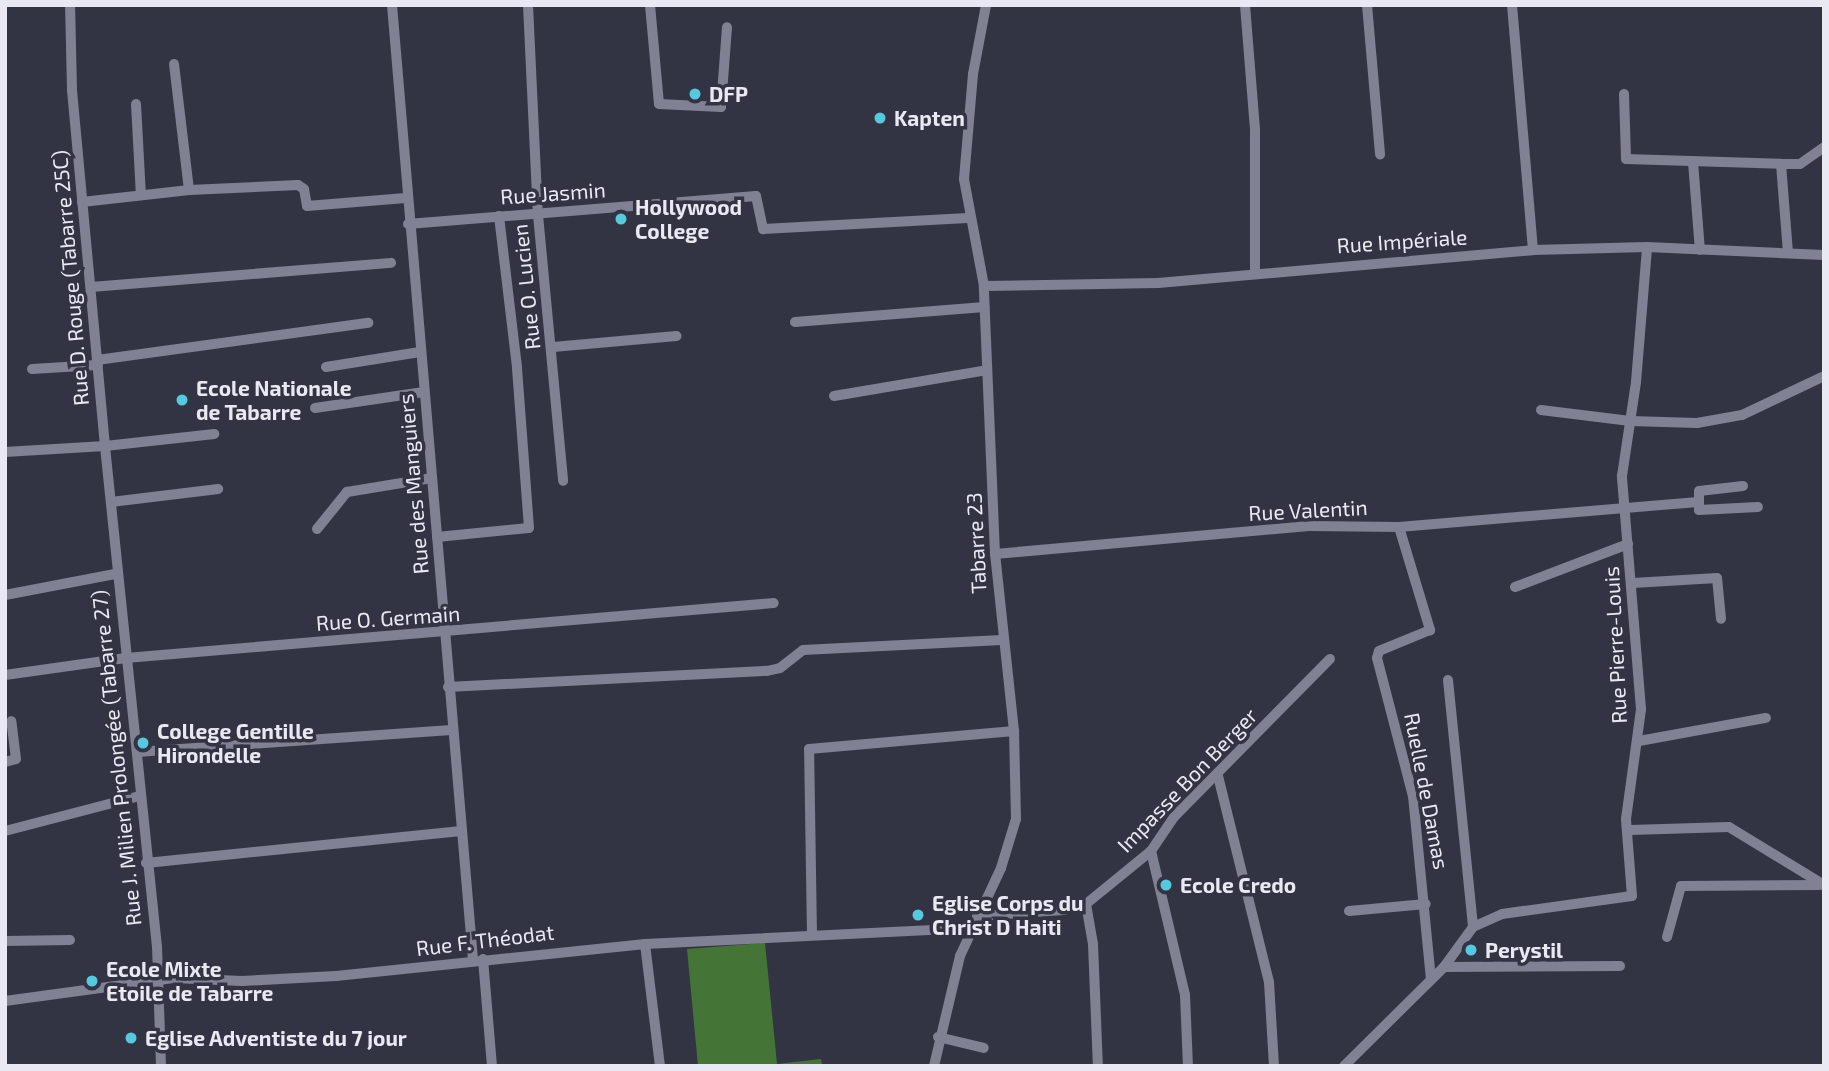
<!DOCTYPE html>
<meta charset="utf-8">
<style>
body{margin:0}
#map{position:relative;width:1829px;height:1071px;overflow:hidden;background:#333443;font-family:"Exo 2",sans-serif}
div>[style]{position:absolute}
.forest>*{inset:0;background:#457536}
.street>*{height:10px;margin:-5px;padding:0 5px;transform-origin:5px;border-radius:5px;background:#808192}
.dots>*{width:19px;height:19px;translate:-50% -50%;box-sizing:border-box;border:4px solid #333443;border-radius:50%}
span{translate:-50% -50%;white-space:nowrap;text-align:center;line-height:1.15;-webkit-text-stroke:7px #333443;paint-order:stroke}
.poi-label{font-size:21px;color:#e9e9f3;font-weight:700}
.left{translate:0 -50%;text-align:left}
.street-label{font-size:21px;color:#e9e9f3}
.frame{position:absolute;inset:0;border:7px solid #e9e9f3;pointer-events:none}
</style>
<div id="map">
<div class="forest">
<i style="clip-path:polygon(765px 943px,777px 1064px,821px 1059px,822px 1066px,698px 1066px,687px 949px)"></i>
</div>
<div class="street">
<i style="left:392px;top:5px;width:958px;rotate:85.15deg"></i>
<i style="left:528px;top:5px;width:210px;rotate:87.3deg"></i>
<i style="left:538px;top:215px;width:267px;rotate:84.6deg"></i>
<i style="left:650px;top:5px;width:99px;rotate:84.8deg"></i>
<i style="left:659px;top:104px;width:62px;rotate:2.8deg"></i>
<i style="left:721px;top:107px;width:80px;rotate:-85.7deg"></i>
<i style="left:1245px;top:5px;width:125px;rotate:85.4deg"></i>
<i style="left:1255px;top:130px;width:143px;rotate:90deg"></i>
<i style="left:1367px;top:5px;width:150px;rotate:85deg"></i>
<i style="left:1512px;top:5px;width:246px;rotate:85.1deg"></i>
<i style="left:174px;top:64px;width:127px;rotate:83.2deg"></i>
<i style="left:1624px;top:94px;width:65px;rotate:88.2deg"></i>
<i style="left:1626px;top:159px;width:155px;rotate:1.8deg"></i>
<i style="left:1781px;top:164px;width:89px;rotate:85.5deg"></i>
<i style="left:136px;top:104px;width:91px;rotate:86.9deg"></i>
<i style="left:1693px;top:162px;width:88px;rotate:85.5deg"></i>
<i style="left:1781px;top:164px;width:19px"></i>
<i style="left:1800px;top:164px;width:29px;rotate:-35deg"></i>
<i style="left:82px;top:202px;width:108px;rotate:-6.4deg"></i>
<i style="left:189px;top:190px;width:109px;rotate:-2.6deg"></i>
<i style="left:298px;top:185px;width:7px;rotate:34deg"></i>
<i style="left:304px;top:189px;width:17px;rotate:80deg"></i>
<i style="left:307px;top:206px;width:99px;rotate:-4.6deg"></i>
<i style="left:408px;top:224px;width:349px;rotate:-4.6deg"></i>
<i style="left:756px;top:196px;width:34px;rotate:78deg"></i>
<i style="left:763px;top:229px;width:205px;rotate:-3.1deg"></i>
<i style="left:984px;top:286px;width:174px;rotate:-1deg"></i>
<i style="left:1158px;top:283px;width:376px;rotate:-5deg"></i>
<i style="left:1533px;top:250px;width:114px;rotate:-1.5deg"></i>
<i style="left:1647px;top:247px;width:177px;rotate:2.6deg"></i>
<i style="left:91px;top:287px;width:301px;rotate:-4.6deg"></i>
<i style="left:795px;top:322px;width:190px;rotate:-4.5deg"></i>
<i style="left:553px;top:347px;width:124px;rotate:-5.1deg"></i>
<i style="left:97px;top:360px;width:274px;rotate:-7.8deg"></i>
<i style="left:326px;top:367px;width:95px;rotate:-9.1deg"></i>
<i style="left:32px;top:369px;width:66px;rotate:-3.5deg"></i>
<i style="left:834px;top:396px;width:155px;rotate:-9.6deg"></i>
<i style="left:315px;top:408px;width:110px;rotate:-8.4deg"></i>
<i style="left:1541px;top:410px;width:90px;rotate:7deg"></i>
<i style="left:1630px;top:421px;width:67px;rotate:1.7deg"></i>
<i style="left:1697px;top:423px;width:46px;rotate:-10.1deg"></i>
<i style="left:1742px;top:415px;width:91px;rotate:-25.4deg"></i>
<i style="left:5px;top:452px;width:100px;rotate:-3.4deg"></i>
<i style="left:105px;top:446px;width:358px;rotate:-95.3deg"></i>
<i style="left:72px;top:90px;width:85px;rotate:-91.3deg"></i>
<i style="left:1743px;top:486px;width:44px;rotate:173.5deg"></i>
<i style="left:1699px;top:491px;width:19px;rotate:90deg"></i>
<i style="left:1699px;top:510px;width:59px;rotate:-2.9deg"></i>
<i style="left:111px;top:502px;width:108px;rotate:-6.9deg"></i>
<i style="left:1399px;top:527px;width:108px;rotate:73.2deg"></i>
<i style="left:1430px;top:630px;width:55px;rotate:157.6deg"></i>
<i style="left:1379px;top:651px;width:7px;rotate:106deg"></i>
<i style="left:1377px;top:658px;width:143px;rotate:75.4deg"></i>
<i style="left:1413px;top:796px;width:183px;rotate:84.4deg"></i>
<i style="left:317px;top:529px;width:48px;rotate:-51deg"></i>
<i style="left:347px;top:492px;width:86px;rotate:-9.4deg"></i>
<i style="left:437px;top:537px;width:92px;rotate:-5.6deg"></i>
<i style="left:529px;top:528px;width:161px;rotate:-94.3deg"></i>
<i style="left:517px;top:367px;width:152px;rotate:-96.8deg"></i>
<i style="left:995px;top:554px;width:315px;rotate:-5.1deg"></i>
<i style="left:1309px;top:526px;width:90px;rotate:0.6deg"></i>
<i style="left:1399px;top:527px;width:300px;rotate:-4.8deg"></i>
<i style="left:1633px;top:583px;width:84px;rotate:-3.4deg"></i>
<i style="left:1717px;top:578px;width:41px;rotate:84.4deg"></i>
<i style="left:1515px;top:587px;width:121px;rotate:-20.8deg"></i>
<i style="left:5px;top:595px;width:112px;rotate:-10.8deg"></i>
<i style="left:5px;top:675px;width:122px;rotate:-8deg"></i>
<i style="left:126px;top:658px;width:650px;rotate:-4.85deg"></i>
<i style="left:1448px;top:680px;width:248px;rotate:84.2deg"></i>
<i style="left:448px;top:687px;width:319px;rotate:-2.9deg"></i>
<i style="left:767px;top:671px;width:13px;rotate:-13deg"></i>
<i style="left:780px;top:668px;width:29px;rotate:-38deg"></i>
<i style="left:803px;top:650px;width:199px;rotate:-2.9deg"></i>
<i style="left:1639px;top:741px;width:129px;rotate:-10.3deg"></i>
<i style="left:137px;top:752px;width:315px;rotate:-4deg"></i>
<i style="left:5px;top:762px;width:11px;rotate:-15deg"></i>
<i style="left:16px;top:759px;width:38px;rotate:-97deg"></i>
<i style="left:1218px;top:776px;width:212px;rotate:76.1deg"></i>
<i style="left:1269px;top:982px;width:84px;rotate:86.6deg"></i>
<i style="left:1630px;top:830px;width:99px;rotate:-1.7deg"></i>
<i style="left:1729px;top:827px;width:111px;rotate:31.4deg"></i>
<i style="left:5px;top:831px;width:138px;rotate:-14.6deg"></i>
<i style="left:1151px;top:851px;width:148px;rotate:76.7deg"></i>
<i style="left:1185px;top:995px;width:71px;rotate:87.6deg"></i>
<i style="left:146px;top:863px;width:317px;rotate:-5.8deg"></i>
<i style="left:1086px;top:904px;width:41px;rotate:80.1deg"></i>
<i style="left:1093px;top:944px;width:122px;rotate:87.7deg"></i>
<i style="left:1349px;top:911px;width:77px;rotate:-5.2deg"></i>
<i style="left:977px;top:916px;width:87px;rotate:-3.9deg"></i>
<i style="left:1064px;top:910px;width:23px;rotate:-15deg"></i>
<i style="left:1086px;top:904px;width:84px;rotate:-39.2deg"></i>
<i style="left:1151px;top:851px;width:41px;rotate:-55.9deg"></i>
<i style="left:1174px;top:817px;width:222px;rotate:-45.4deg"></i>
<i style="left:812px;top:935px;width:186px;rotate:-90.9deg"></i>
<i style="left:809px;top:749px;width:206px;rotate:-5deg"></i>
<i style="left:1667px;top:937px;width:53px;rotate:-74.6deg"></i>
<i style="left:1681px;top:886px;width:139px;rotate:-0.4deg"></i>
<i style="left:5px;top:941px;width:65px;rotate:-0.9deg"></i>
<i style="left:645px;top:944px;width:123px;rotate:83deg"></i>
<i style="left:483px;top:959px;width:107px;rotate:85.2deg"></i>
<i style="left:1444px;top:967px;width:176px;rotate:-0.3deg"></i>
<i style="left:5px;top:1001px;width:170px;rotate:-7.8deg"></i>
<i style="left:173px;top:978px;width:69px;rotate:2.5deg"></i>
<i style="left:242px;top:981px;width:94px;rotate:-3deg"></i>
<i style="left:336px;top:976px;width:311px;rotate:-5.9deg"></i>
<i style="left:645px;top:944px;width:325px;rotate:-2.8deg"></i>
<i style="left:938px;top:1037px;width:47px;rotate:13.4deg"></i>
<i style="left:161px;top:1066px;width:119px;rotate:-91.9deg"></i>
<i style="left:157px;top:947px;width:504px;rotate:-95.93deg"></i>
<i style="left:105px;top:446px;width:110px;rotate:-6.3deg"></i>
<i style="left:934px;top:1066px;width:113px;rotate:-76.7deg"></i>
<i style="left:960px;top:956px;width:97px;rotate:-65deg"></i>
<i style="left:1001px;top:868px;width:51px;rotate:-73deg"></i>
<i style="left:1016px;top:819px;width:88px;rotate:-91.3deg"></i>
<i style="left:1014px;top:731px;width:178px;rotate:-96.1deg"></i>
<i style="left:995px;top:554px;width:268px;rotate:-92.4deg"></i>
<i style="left:984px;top:286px;width:109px;rotate:-100.6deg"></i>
<i style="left:964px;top:179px;width:105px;rotate:-85.1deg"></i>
<i style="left:973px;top:74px;width:70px;rotate:-79.3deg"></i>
<i style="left:1344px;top:1066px;width:141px;rotate:-44.7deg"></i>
<i style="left:1444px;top:967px;width:49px;rotate:-54.1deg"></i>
<i style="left:1473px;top:927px;width:32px;rotate:-24deg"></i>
<i style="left:1502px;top:914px;width:131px;rotate:-7.9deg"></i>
<i style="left:1632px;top:896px;width:77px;rotate:-94.5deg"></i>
<i style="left:1626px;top:819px;width:111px;rotate:-82.2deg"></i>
<i style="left:1641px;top:709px;width:234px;rotate:-94.7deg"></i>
<i style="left:1622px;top:476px;width:95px;rotate:-81.5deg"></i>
<i style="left:1636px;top:382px;width:135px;rotate:-85.3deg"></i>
</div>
<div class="dots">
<i style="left:695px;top:94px;background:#55cade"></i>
<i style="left:880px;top:118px;background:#55cade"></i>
<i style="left:621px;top:219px;background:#55cade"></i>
<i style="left:182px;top:400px;background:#55cade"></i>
<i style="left:143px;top:743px;background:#55cade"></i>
<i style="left:1166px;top:885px;background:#55cade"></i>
<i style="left:918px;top:915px;background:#55cade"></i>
<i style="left:1471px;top:950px;background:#55cade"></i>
<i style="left:92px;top:981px;background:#55cade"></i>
<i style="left:131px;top:1038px;background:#55cade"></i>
</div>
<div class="poi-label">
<span class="left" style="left:709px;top:94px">DFP</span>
<span class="left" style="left:894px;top:118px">Kapten</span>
<span class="left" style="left:635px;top:219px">Hollywood<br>College</span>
<span class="left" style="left:196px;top:400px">Ecole Nationale<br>de Tabarre</span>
<span class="left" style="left:157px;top:743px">College Gentille<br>Hirondelle</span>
<span class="left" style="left:1180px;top:885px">Ecole Credo</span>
<span class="left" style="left:932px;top:915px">Eglise Corps du<br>Christ D Haiti</span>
<span class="left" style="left:1485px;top:950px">Perystil</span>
<span class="left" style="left:106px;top:981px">Ecole Mixte<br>Etoile de Tabarre</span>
<span class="left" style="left:145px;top:1038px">Eglise Adventiste du 7 jour</span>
</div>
<div class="street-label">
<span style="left:553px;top:193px;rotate:-4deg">Rue Jasmin</span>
<span style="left:1402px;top:241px;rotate:-4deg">Rue Impériale</span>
<span style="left:70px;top:278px;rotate:-95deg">Rue D. Rouge (Tabarre 25C)</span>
<span style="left:526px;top:287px;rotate:-96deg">Rue O. Lucien</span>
<span style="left:413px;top:484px;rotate:-95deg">Rue des Manguiers</span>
<span style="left:1308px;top:510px;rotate:-3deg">Rue Valentin</span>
<span style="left:976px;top:543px;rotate:-93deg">Tabarre 23</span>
<span style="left:388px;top:618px;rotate:-4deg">Rue O. Germain</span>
<span style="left:1615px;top:645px;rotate:-93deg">Rue Pierre-Louis</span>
<span style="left:116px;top:758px;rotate:-96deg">Rue J. Milien Prolongée (Tabarre 27)</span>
<span style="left:1187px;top:780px;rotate:-46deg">Impasse Bon Berger</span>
<span style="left:1427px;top:791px;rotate:79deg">Ruelle de Damas</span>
<span style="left:485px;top:940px;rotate:-7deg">Rue F. Théodat</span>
</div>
<div class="frame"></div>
</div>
